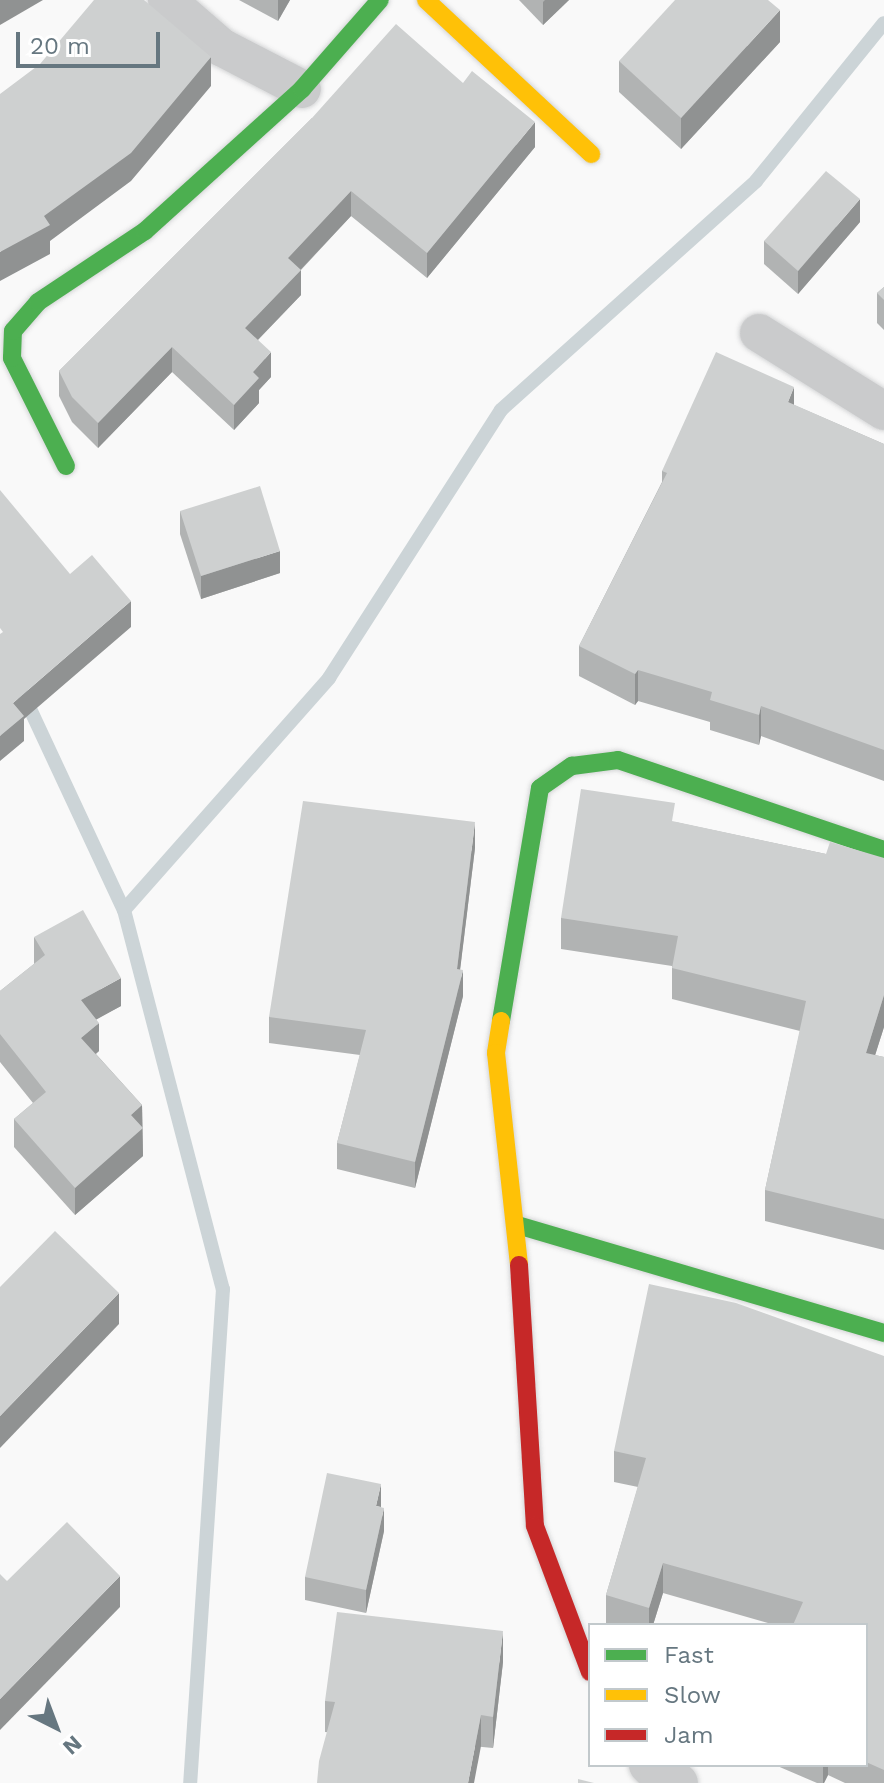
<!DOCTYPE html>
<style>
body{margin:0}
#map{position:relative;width:884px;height:1783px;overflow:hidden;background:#f9f9f9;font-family:"Work Sans",sans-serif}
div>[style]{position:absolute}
.stream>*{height:14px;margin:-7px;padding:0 7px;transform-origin:7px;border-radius:7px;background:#ccd4d7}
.roads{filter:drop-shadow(0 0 2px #d5d6d7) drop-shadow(0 0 2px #d5d6d7)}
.street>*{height:38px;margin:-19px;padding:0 19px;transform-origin:19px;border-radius:19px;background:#cacbcc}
.fast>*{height:18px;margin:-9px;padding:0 9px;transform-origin:9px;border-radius:9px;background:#4caf50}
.slow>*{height:18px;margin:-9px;padding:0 9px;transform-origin:9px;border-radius:9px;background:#ffc107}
.jam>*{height:18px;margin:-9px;padding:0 9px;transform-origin:9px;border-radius:9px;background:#c62828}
.wall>*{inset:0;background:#b1b3b3}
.shaded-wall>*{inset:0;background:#909292}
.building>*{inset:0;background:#ced0d0}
span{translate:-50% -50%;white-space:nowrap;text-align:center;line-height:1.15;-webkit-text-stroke:8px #fff;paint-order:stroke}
.legend{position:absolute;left:588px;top:1623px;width:280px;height:144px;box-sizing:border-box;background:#fff;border:2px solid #c2c9cc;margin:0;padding:10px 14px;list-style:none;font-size:24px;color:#667780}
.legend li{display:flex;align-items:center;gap:16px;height:40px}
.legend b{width:40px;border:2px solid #c2c9cc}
.north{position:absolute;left:16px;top:1687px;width:80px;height:80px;-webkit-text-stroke:6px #fff;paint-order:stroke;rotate:138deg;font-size:22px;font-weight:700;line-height:32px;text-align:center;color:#667780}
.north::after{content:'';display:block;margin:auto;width:28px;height:36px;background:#667780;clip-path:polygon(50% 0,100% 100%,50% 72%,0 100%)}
.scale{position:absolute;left:16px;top:32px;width:144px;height:36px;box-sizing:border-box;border:4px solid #667780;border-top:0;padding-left:10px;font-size:24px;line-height:28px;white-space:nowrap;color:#667780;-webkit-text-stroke:6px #fff;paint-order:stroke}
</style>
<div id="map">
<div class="stream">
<i style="left:24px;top:696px;width:236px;rotate:65deg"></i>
<i style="left:124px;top:910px;width:392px;rotate:75.4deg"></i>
<i style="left:223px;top:1289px;width:495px;rotate:93.8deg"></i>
<i style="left:124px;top:910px;width:310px;rotate:-48.5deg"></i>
<i style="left:329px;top:678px;width:318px;rotate:-57.3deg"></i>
<i style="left:501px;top:410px;width:343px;rotate:-41.9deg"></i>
<i style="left:756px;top:181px;width:203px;rotate:-51deg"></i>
</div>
<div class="roads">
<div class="street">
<i style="left:167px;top:0;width:72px;rotate:41deg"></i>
<i style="left:221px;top:47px;width:91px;rotate:27.4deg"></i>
<i style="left:759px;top:333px;width:147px;rotate:32deg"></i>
<i style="left:648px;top:1765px;width:16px;rotate:45deg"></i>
<i style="left:659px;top:1776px;width:21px;rotate:19deg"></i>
</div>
<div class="fast">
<i style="left:66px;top:466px;width:121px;rotate:-116.6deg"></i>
<i style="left:12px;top:358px;width:27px;rotate:-88deg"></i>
<i style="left:13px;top:331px;width:38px;rotate:-49deg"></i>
<i style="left:38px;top:302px;width:128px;rotate:-33.6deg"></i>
<i style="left:145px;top:231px;width:212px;rotate:-42.1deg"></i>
<i style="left:302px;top:89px;width:118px;rotate:-48.8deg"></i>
<i style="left:501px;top:1021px;width:236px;rotate:-80.5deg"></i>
<i style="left:540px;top:788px;width:39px;rotate:-35deg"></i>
<i style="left:572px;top:766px;width:46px;rotate:-7.4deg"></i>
<i style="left:618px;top:760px;width:281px;rotate:18.7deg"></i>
<i style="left:517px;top:1225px;width:383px;rotate:16.4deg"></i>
</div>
<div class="slow">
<i style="left:426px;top:0;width:226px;rotate:43deg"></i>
<i style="left:501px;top:1021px;width:32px;rotate:99deg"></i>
<i style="left:496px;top:1053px;width:213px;rotate:83.8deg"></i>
</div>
<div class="jam">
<i style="left:519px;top:1265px;width:261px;rotate:86.5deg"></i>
<i style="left:535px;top:1526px;width:156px;rotate:69.4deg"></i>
</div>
</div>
<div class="wall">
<i style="clip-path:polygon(239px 0,290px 0,278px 21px)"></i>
<i style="clip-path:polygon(519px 0,569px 0,543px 25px)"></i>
<i style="clip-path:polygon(780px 42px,681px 149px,619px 92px,619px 61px)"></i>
<i style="clip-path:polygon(312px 118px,535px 147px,427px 278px,351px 216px,301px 270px,301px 295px,258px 340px,271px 377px,259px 390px,259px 403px,234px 430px,172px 372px,98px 448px,72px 422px,59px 396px,59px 371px)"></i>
<i style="clip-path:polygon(860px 222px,798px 294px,764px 264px,764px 241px)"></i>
<i style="clip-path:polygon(884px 287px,884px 330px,877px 323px,877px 293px)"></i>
<i style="clip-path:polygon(794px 405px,884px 444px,884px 781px,761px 736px,759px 745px,710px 730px,710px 722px,638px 701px,635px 705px,579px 676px,579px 646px,662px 482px,662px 471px)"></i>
<i style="clip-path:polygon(180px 511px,280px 573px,201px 599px,180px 534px)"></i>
<i style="clip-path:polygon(675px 822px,826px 854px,884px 858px,884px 1027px,875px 1055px,884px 1057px,884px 1250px,765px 1221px,765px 1190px,800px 1031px,672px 999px,672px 966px,561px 949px,561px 918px)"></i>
<i style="clip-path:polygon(475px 848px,460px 969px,463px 996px,415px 1188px,337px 1169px,337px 1143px,360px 1055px,269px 1043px,269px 1017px)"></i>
<i style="clip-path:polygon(34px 937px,121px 1006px,96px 1019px,99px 1051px,96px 1054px,142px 1105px,143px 1156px,75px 1215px,14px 1147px,14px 1119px,33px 1103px,0 1062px,0 991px,34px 964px)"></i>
<i style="clip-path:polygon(884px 1356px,884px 1783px,845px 1783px,828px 1775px,824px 1783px,817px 1783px,775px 1765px,866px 1765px,866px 1625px,775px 1625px,663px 1593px,653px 1625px,606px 1625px,606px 1595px,638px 1487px,614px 1482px,614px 1451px)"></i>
<i style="clip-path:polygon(381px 1507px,384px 1531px,366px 1613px,305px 1600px,305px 1577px)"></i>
<i style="clip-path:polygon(503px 1662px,493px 1748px,325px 1732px,325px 1701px)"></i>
</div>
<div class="shaded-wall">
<i style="clip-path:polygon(0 0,43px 0,0 25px)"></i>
<i style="clip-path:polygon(278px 0,290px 0,278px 21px)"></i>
<i style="clip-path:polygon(545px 0,569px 0,543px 25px,543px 2px)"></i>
<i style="clip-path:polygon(780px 10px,780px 42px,681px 149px,681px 118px)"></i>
<i style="clip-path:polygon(211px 57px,211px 86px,131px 181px,50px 241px,50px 254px,0 281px,0 252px)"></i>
<i style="clip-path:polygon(535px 122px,535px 147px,427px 278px,427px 253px)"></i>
<i style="clip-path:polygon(351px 191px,351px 216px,288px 283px,288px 258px)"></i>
<i style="clip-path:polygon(860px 199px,860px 222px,798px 294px,798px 271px)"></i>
<i style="clip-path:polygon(301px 270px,301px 295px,245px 353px,245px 328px)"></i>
<i style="clip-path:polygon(172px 347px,172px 372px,98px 448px,98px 423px)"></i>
<i style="clip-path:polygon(271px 352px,271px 377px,259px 390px,259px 403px,234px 430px,234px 405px,253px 372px)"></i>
<i style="clip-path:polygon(794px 387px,794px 418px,788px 402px)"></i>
<i style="clip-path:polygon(280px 551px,280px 573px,201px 599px,201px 576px)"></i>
<i style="clip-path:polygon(131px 601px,131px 627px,24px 719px,24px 741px,0 761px,0 736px,13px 703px)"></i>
<i style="clip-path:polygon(638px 670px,638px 701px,635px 705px,635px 674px)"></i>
<i style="clip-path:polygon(761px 706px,761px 736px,759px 745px,759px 715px)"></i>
<i style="clip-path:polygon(475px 822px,475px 848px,457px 995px,457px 969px)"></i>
<i style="clip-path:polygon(463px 970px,463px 996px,415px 1188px,415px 1162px)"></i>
<i style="clip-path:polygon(121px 978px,121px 1006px,81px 1028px,81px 1000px)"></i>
<i style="clip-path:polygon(884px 995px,884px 1027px,866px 1084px,866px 1053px)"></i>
<i style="clip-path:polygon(99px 1023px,99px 1051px,81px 1065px,81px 1038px)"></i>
<i style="clip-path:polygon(142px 1105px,143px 1156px,75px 1215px,75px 1188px,131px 1115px)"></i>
<i style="clip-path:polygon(119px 1293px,119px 1324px,0 1448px,0 1416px)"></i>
<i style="clip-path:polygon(381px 1484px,381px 1507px,376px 1506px)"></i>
<i style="clip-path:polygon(384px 1508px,384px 1531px,366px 1613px,366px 1590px)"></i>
<i style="clip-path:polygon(663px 1563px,663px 1593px,653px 1625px,649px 1625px,649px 1608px)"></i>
<i style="clip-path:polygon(120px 1576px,120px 1607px,0 1730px,0 1699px)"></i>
<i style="clip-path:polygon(503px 1631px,503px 1662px,493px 1748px,493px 1717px)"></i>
<i style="clip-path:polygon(481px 1715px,481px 1746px,474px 1783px,468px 1783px)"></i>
<i style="clip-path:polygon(823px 1765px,828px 1765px,828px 1775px,824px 1783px,823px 1783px)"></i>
</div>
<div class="building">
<i style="clip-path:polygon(94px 0,144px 0,211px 57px,131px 153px,44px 216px,50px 225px,0 252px,0 94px,40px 64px)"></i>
<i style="clip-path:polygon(675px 0,768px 0,780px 10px,681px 118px,619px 61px)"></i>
<i style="clip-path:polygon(396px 24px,463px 83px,472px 71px,535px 122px,427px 253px,351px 191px,288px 258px,301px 270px,245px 328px,271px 352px,253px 372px,259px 378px,234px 405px,172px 347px,98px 423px,72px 397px,59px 371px,312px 118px)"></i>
<i style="clip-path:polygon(826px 171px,860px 199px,798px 271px,764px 241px)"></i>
<i style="clip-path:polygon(884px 287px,884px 300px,877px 293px)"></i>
<i style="clip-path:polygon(716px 352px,794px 387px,788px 402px,884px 444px,884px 750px,761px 706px,759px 715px,710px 700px,712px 692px,638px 670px,635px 674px,579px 646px,667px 473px,662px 471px)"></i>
<i style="clip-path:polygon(260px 486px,280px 551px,201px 576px,180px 511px)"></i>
<i style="clip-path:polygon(0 490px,70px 574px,92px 555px,131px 601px,13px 703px,24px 716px,0 736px,0 634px,3px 632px,0 628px)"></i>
<i style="clip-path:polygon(581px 789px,675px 803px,672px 821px,826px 854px,830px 842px,884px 858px,884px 995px,866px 1053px,884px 1057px,884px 1219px,765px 1190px,806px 1001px,672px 968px,678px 936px,561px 918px)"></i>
<i style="clip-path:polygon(303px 801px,475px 822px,457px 969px,463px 970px,415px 1162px,337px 1143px,366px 1030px,269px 1017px)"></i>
<i style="clip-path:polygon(83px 910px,121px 978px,81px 1000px,99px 1023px,81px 1038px,142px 1105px,131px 1115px,143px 1128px,75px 1188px,14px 1119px,46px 1092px,0 1034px,0 991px,45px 955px,34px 937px)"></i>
<i style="clip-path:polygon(55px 1231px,119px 1293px,0 1416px,0 1287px)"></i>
<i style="clip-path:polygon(649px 1284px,736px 1303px,884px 1356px,884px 1770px,866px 1762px,866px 1625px,793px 1625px,803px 1602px,663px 1563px,649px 1608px,606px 1595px,646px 1458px,614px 1451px)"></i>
<i style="clip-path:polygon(327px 1473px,381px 1484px,376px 1506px,384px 1508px,366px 1590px,305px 1577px)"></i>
<i style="clip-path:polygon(67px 1522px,120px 1576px,0 1699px,0 1574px,7px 1581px)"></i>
<i style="clip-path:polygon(337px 1612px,503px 1631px,493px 1717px,481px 1715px,468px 1783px,317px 1783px,319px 1761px,335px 1702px,325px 1701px)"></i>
<i style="clip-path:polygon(578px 1779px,594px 1783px,578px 1783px)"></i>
</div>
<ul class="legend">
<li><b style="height:10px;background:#4caf50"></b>Fast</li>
<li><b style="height:10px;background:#ffc107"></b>Slow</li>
<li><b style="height:10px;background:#c62828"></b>Jam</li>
</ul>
<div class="north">N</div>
<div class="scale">20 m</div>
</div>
